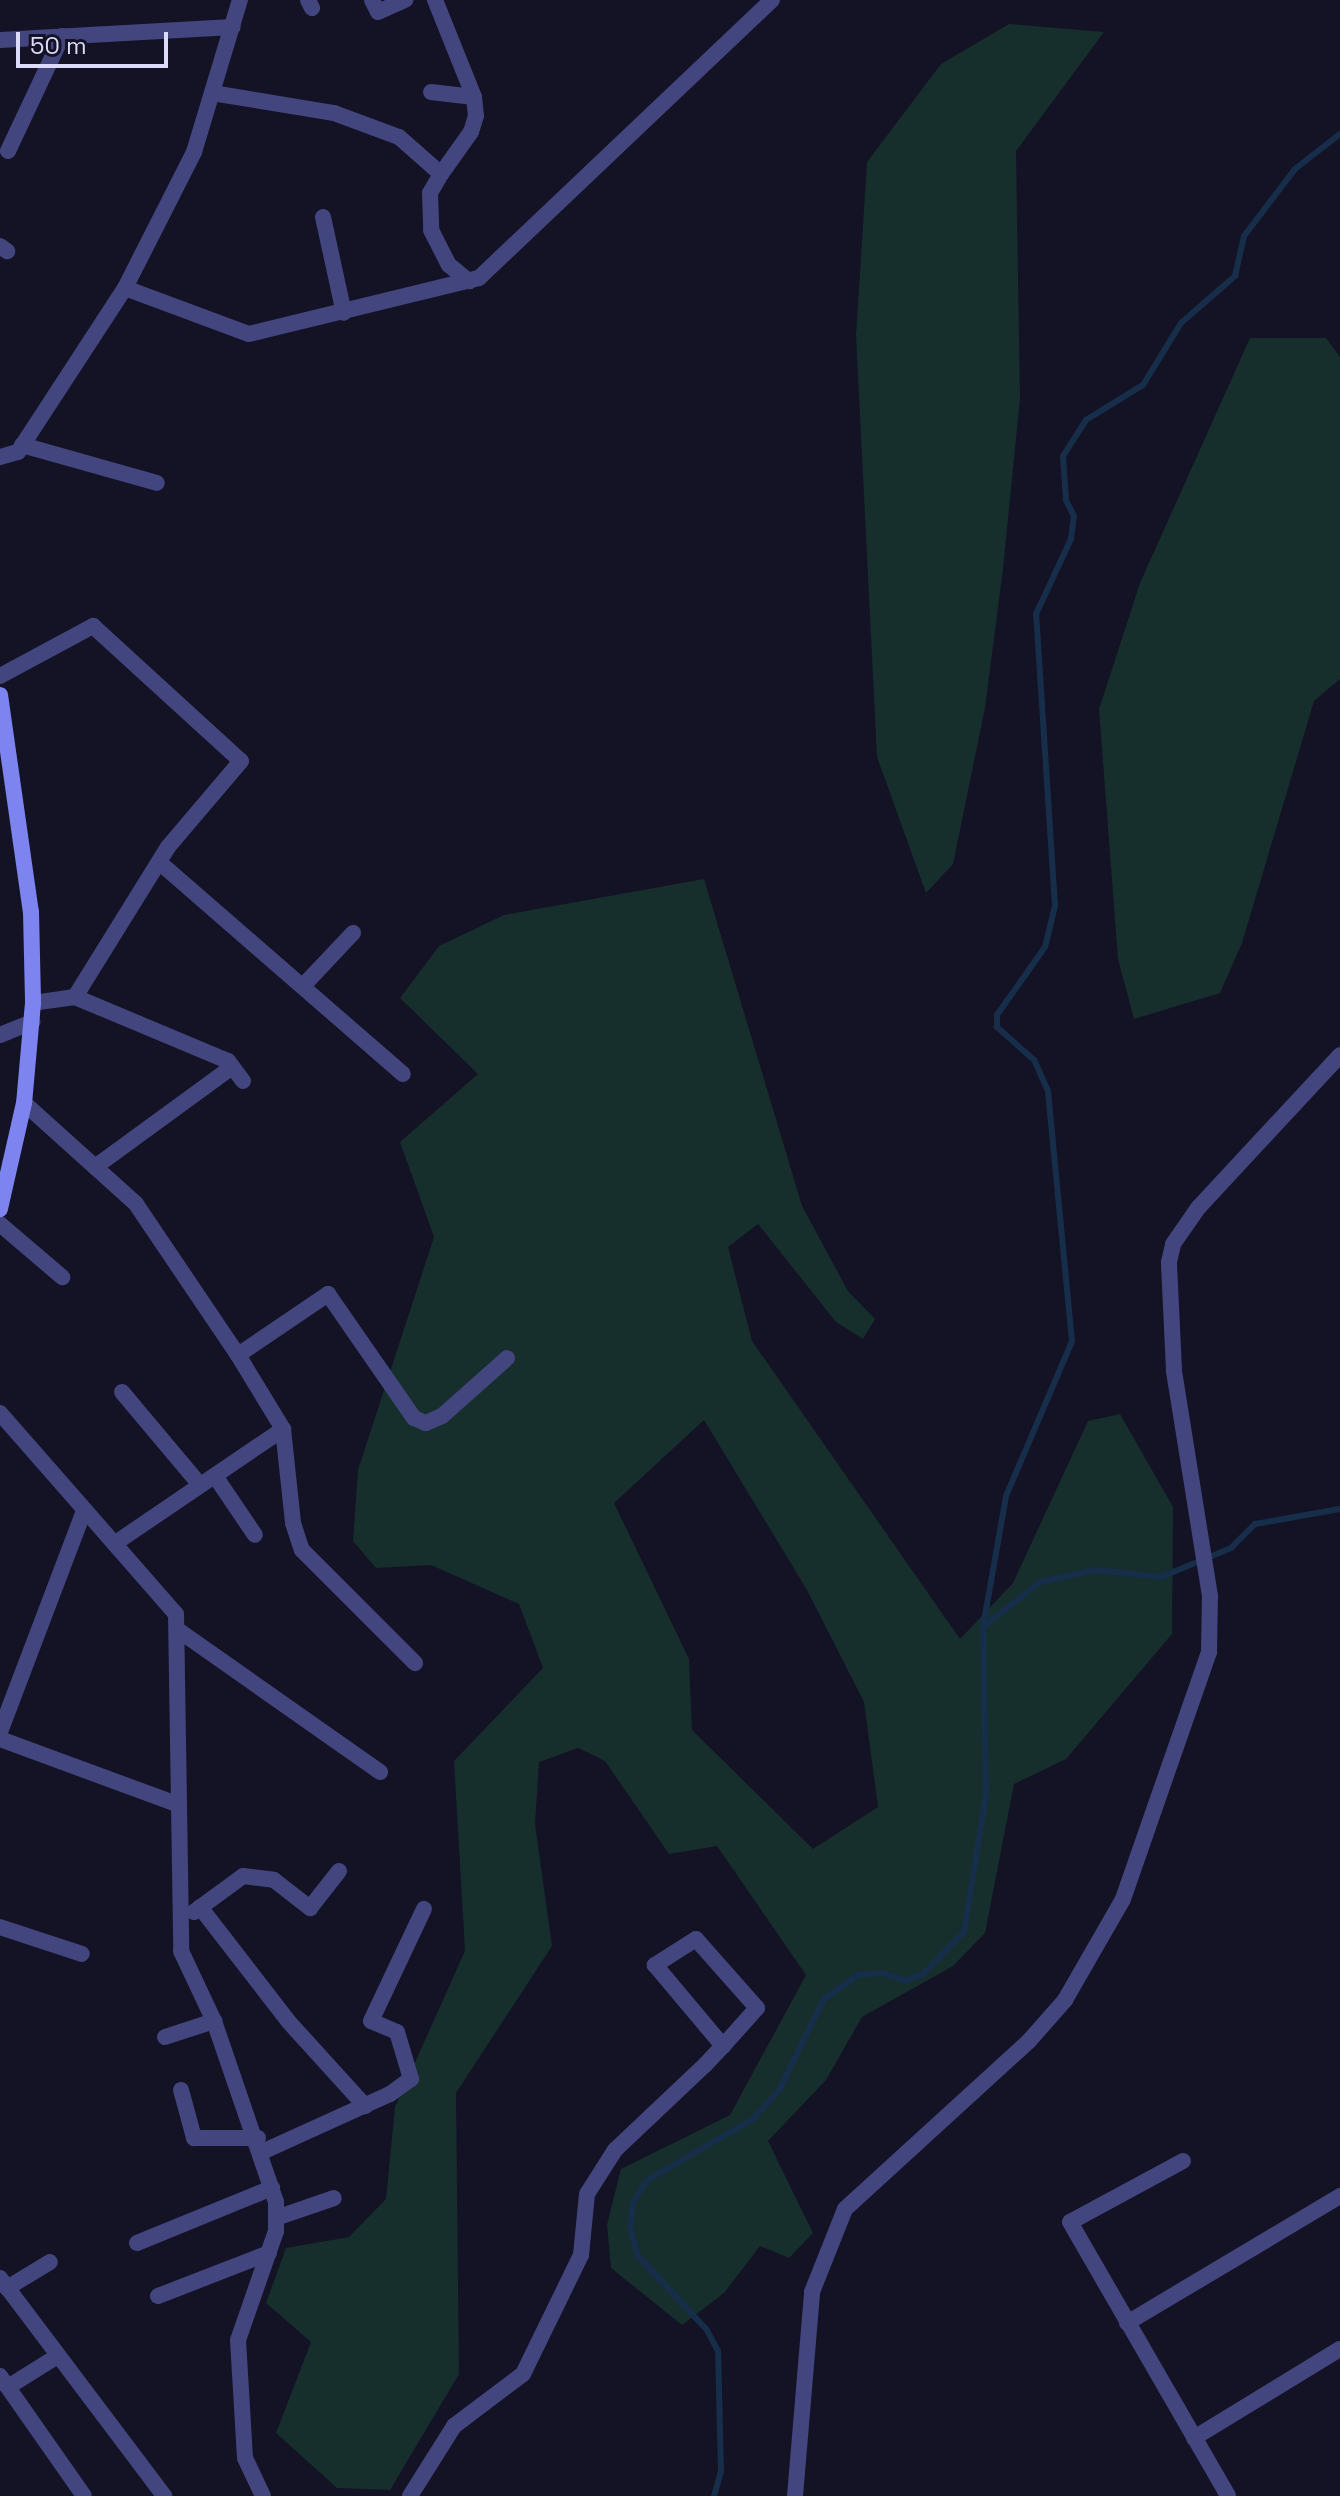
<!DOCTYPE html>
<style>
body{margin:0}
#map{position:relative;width:1340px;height:2496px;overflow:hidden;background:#141225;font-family:"Space Grotesk",sans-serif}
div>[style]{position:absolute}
.green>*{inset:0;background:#162e2c}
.stream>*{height:6px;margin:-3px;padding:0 3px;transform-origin:3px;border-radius:3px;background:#172e4a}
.street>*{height:16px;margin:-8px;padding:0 8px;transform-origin:8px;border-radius:8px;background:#43467e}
.secondary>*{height:16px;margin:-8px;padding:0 8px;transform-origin:8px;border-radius:8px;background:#7e84ef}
span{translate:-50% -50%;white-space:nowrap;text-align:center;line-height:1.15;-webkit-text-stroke:7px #141225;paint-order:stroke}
.scale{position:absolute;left:16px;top:32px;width:152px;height:36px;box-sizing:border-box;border:4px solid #dcdbfa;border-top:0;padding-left:10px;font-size:24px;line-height:28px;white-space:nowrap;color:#dcdbfa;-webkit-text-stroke:6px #141225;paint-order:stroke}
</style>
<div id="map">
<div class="green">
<i style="clip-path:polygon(1009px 24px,1104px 32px,1016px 151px,1020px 399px,1003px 569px,985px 708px,953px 864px,926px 893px,877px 757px,856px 335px,867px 162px,941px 64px)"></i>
<i style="clip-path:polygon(1250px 338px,1326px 338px,1340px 357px,1340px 679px,1314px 701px,1242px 943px,1220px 993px,1134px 1019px,1118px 959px,1099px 709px,1140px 583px)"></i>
<i style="clip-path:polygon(evenodd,704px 879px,802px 1206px,848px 1291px,875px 1319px,863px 1339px,836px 1322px,758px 1224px,728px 1247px,752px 1341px,960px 1639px,1013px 1583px,1088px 1421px,1120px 1414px,1173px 1507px,1172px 1634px,1066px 1759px,1014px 1784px,985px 1933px,953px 1966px,862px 2017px,826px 2080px,768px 2141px,813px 2233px,789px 2258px,760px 2246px,724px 2293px,682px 2325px,611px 2268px,607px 2225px,621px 2169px,730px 2115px,806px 1975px,717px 1846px,669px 1854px,605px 1761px,578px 1748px,539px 1762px,535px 1824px,552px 1946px,456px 2093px,459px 2374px,390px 2490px,337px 2488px,276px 2433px,311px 2342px,266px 2303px,286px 2248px,349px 2237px,386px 2199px,395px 2107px,465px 1951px,454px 1761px,543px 1668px,519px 1604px,431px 1565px,376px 1568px,353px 1541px,358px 1470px,434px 1237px,400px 1142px,478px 1074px,400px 998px,439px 946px,504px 915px,704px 879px,704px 1420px,807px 1590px,864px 1702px,878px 1807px,813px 1849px,692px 1730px,689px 1659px,614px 1503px,704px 1420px)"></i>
</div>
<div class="stream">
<i style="left:983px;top:1627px;width:73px;rotate:-38.3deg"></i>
<i style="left:1040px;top:1582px;width:58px;rotate:-11.9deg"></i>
<i style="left:1097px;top:1570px;width:64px;rotate:6.2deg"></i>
<i style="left:1161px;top:1577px;width:76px;rotate:-22.5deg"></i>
<i style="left:1231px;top:1548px;width:34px;rotate:-45deg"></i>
<i style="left:1255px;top:1524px;width:86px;rotate:-10deg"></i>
<i style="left:714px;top:2496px;width:26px;rotate:-74deg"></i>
<i style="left:721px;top:2471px;width:120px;rotate:-91.4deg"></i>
<i style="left:718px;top:2351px;width:24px;rotate:-118deg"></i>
<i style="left:707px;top:2330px;width:101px;rotate:-133deg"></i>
<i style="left:638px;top:2256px;width:29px;rotate:-106deg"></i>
<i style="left:630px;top:2228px;width:25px;rotate:-83deg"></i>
<i style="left:633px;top:2203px;width:26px;rotate:-59deg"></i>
<i style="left:646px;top:2181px;width:124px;rotate:-30.1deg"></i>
<i style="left:753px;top:2119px;width:39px;rotate:-48deg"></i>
<i style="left:779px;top:2090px;width:102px;rotate:-63.7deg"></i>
<i style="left:824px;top:1999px;width:42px;rotate:-35.2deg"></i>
<i style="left:858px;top:1975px;width:24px;rotate:-5deg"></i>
<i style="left:882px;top:1973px;width:25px;rotate:18deg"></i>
<i style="left:906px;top:1981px;width:17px;rotate:-21deg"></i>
<i style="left:922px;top:1975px;width:60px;rotate:-45.7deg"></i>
<i style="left:964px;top:1932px;width:140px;rotate:-80.9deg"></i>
<i style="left:986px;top:1794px;width:167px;rotate:-91deg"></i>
<i style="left:983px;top:1627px;width:133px;rotate:-80deg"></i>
<i style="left:1006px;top:1496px;width:168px;rotate:-66.9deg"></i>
<i style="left:1072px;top:1341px;width:251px;rotate:-95.5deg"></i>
<i style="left:1048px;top:1091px;width:34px;rotate:-114deg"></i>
<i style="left:1034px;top:1060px;width:50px;rotate:-138.3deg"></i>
<i style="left:997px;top:1027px;width:12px;rotate:-90deg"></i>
<i style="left:997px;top:1015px;width:83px;rotate:-54.8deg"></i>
<i style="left:1045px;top:947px;width:42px;rotate:-76.3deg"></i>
<i style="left:1055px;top:906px;width:293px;rotate:-93.7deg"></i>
<i style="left:1036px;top:614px;width:83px;rotate:-65deg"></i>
<i style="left:1071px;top:539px;width:23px;rotate:-83deg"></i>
<i style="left:1074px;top:516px;width:18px;rotate:-117deg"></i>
<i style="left:1066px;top:500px;width:44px;rotate:-93.9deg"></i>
<i style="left:1063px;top:456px;width:43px;rotate:-57.4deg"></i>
<i style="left:1086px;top:420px;width:67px;rotate:-31.6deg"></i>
<i style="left:1143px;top:385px;width:73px;rotate:-58.5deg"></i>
<i style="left:1181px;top:323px;width:72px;rotate:-41deg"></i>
<i style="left:1235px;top:276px;width:41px;rotate:-77.3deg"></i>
<i style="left:1244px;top:236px;width:84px;rotate:-52.7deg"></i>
<i style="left:1295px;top:169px;width:57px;rotate:-37.9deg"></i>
</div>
<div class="street">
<i style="left:308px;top:0;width:9px;rotate:63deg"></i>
<i style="left:372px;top:0;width:13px;rotate:63deg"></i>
<i style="left:378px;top:12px;width:30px;rotate:-24deg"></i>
<i style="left:0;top:40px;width:233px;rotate:-3.2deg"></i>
<i style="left:431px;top:92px;width:43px;rotate:6.6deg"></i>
<i style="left:212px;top:93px;width:124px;rotate:9.3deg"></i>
<i style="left:334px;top:113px;width:69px;rotate:20.3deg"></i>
<i style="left:399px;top:137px;width:56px;rotate:41.4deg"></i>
<i style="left:441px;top:174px;width:52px;rotate:-54.5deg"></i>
<i style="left:471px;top:132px;width:17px;rotate:-73deg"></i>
<i style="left:476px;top:116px;width:19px;rotate:-96deg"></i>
<i style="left:474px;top:97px;width:105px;rotate:-111.9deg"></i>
<i style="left:8px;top:151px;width:127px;rotate:-64.8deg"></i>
<i style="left:441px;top:174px;width:22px;rotate:120deg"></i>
<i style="left:430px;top:193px;width:37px;rotate:88deg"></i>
<i style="left:431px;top:230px;width:39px;rotate:63deg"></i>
<i style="left:449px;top:265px;width:26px;rotate:39deg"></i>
<i style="left:323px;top:217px;width:98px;rotate:77.7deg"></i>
<i style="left:0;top:246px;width:9px;rotate:36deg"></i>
<i style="left:125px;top:288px;width:132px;rotate:20.4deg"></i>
<i style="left:249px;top:334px;width:237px;rotate:-13.7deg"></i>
<i style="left:479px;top:278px;width:404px;rotate:-43.5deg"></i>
<i style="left:22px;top:445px;width:140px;rotate:15.7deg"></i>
<i style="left:0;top:457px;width:19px;rotate:-16deg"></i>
<i style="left:18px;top:452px;width:196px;rotate:-56.9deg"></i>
<i style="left:125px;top:288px;width:153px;rotate:-63.1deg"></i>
<i style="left:194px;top:152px;width:159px;rotate:-73.2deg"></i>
<i style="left:0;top:676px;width:106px;rotate:-28.3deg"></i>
<i style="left:93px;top:626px;width:200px;rotate:42.4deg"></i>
<i style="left:241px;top:761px;width:113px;rotate:130.3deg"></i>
<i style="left:168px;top:847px;width:176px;rotate:121.8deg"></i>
<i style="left:75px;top:997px;width:42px;rotate:171.9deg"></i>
<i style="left:159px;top:862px;width:323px;rotate:41deg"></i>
<i style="left:303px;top:986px;width:73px;rotate:-46.7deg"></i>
<i style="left:75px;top:997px;width:166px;rotate:22.7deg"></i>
<i style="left:228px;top:1061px;width:25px;rotate:53deg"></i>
<i style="left:0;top:1035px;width:35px;rotate:-22deg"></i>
<i style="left:24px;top:1103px;width:151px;rotate:42deg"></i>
<i style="left:136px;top:1204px;width:182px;rotate:56deg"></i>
<i style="left:238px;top:1355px;width:109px;rotate:-34.1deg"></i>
<i style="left:328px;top:1294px;width:151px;rotate:55.3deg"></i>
<i style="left:414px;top:1418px;width:13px;rotate:23deg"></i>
<i style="left:426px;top:1423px;width:17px;rotate:-24deg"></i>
<i style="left:442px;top:1416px;width:87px;rotate:-41.7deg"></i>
<i style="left:95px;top:1167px;width:170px;rotate:-36.1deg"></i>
<i style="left:0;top:1224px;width:82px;rotate:40.5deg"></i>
<i style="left:238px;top:1355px;width:87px;rotate:58.7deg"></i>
<i style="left:122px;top:1392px;width:121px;rotate:50deg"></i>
<i style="left:0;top:1413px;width:267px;rotate:48.8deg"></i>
<i style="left:176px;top:1614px;width:337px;rotate:89.1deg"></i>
<i style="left:181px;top:1951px;width:77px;rotate:64.8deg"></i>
<i style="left:214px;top:2021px;width:191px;rotate:71.1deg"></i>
<i style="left:276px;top:2202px;width:29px;rotate:90deg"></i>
<i style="left:276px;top:2231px;width:115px;rotate:109.2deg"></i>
<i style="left:238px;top:2340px;width:118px;rotate:86.6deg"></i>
<i style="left:245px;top:2458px;width:42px;rotate:64.7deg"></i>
<i style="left:215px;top:1476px;width:71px;rotate:55.9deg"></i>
<i style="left:117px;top:1542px;width:201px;rotate:-34.2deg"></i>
<i style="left:283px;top:1429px;width:95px;rotate:83.9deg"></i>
<i style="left:293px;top:1523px;width:28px;rotate:72deg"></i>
<i style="left:302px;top:1550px;width:160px;rotate:45deg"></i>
<i style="left:178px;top:1630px;width:247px;rotate:35.1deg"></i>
<i style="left:0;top:1732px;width:236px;rotate:-69.2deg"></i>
<i style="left:0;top:1739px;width:189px;rotate:20.2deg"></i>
<i style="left:200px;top:1907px;width:144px;rotate:52.3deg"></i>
<i style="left:288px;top:2021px;width:115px;rotate:47.8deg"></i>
<i style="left:194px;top:1912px;width:61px;rotate:-36.3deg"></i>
<i style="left:243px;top:1876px;width:31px;rotate:7deg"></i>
<i style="left:274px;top:1880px;width:46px;rotate:37.9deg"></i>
<i style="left:310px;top:1908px;width:47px;rotate:-51.9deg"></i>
<i style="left:0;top:1927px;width:86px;rotate:18.2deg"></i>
<i style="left:165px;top:2037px;width:52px;rotate:-18.1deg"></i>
<i style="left:181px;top:2090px;width:50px;rotate:74.8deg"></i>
<i style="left:194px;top:2138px;width:64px"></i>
<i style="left:262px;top:2152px;width:141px;rotate:-24.4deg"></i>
<i style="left:390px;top:2094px;width:26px;rotate:-36deg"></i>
<i style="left:411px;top:2079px;width:49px;rotate:-106.6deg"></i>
<i style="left:397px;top:2032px;width:28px;rotate:-157deg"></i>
<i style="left:371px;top:2021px;width:124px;rotate:-64.7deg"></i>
<i style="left:1183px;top:2161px;width:128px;rotate:151.6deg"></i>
<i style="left:1070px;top:2222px;width:316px;rotate:60deg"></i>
<i style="left:276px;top:2218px;width:61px;rotate:-19deg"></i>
<i style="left:137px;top:2243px;width:146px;rotate:-22.2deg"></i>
<i style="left:0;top:2278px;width:273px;rotate:53deg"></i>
<i style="left:7px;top:2288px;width:50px;rotate:-31.2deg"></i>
<i style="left:158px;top:2296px;width:119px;rotate:-21.2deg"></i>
<i style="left:1127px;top:2323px;width:248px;rotate:-30.8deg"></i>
<i style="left:0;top:2376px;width:146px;rotate:55deg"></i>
<i style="left:8px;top:2387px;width:57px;rotate:-32deg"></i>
<i style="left:1194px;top:2438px;width:171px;rotate:-31.4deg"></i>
<i style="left:410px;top:2496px;width:83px;rotate:-57.8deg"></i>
<i style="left:454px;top:2426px;width:86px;rotate:-37deg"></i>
<i style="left:523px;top:2374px;width:132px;rotate:-64deg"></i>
<i style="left:581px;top:2255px;width:61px;rotate:-84.4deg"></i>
<i style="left:587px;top:2194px;width:52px;rotate:-57.5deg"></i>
<i style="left:615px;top:2150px;width:124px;rotate:-43.4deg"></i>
<i style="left:705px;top:2065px;width:26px;rotate:-47deg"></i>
<i style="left:723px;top:2046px;width:51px;rotate:-48.2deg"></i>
<i style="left:757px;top:2008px;width:92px;rotate:-131.5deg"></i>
<i style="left:696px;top:1939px;width:49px;rotate:147.6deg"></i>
<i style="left:655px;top:1965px;width:106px;rotate:50deg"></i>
<i style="left:795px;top:2496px;width:205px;rotate:-85.2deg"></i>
<i style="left:812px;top:2292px;width:89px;rotate:-68.3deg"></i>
<i style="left:845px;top:2209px;width:249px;rotate:-42.4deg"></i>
<i style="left:1029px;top:2041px;width:55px;rotate:-48.7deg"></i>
<i style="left:1065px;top:2000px;width:116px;rotate:-60.1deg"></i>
<i style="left:1123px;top:1899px;width:262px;rotate:-70.8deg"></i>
<i style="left:1209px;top:1652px;width:56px;rotate:-89deg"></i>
<i style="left:1210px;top:1596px;width:229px;rotate:-99.1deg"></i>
<i style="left:1174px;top:1370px;width:108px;rotate:-92.7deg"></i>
<i style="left:1169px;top:1262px;width:18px;rotate:-77deg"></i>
<i style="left:1173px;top:1244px;width:44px;rotate:-55.2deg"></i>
<i style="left:1198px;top:1208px;width:209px;rotate:-47.1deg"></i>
</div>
<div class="secondary">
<i style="left:0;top:695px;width:219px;rotate:81.9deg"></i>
<i style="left:31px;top:912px;width:91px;rotate:88.7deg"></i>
<i style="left:33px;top:1003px;width:100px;rotate:95.1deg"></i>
<i style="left:24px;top:1103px;width:109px;rotate:102.8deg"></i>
</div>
<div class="scale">50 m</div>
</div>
